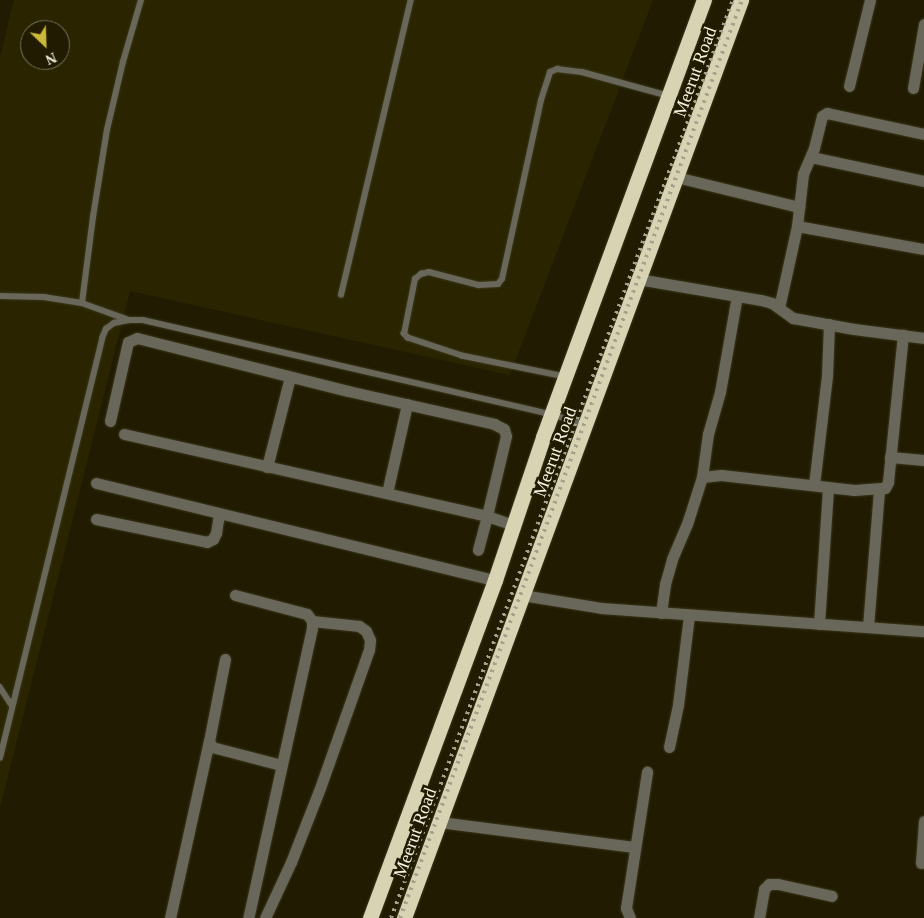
<!DOCTYPE html>
<style>
body{margin:0}
#map{position:relative;width:924px;height:918px;overflow:hidden;background:#211c01;font-family:"Times New Roman",serif}
div>[style]{position:absolute}
.built>*{inset:0;background:#2a2500}
.roads{filter:drop-shadow(0 0 1px #3a361c) drop-shadow(0 0 1px #3a361c)}
.lane>*{height:5.5px;margin:-2.75px;padding:0 2.75px;transform-origin:2.75px;border-radius:2.75px;background:#69675a}
.street>*{height:11px;margin:-5.5px;padding:0 5.5px;transform-origin:5.5px;border-radius:5.5px;background:#69675a}
.highway>*{height:15px;margin:-7.5px;padding:0 7.5px;transform-origin:7.5px;border-radius:7.5px;background:#d8d3b2}
.rail>*{height:4px;margin-top:-2px;transform-origin:0;background:repeating-linear-gradient(90deg,#a4a18c 0 2.5px,transparent 0 7.5px)}
span{translate:-50% -50%;white-space:nowrap;text-align:center;line-height:1.15;-webkit-text-stroke:5px #211c01;paint-order:stroke}
.street-label{font-size:18px;color:#f4f2e1}
.north{position:absolute;left:20px;top:20px;width:50px;height:50px;box-sizing:border-box;background:#211c01;border:1px solid #75725b;border-radius:50%;rotate:156deg;font-size:14px;font-weight:700;line-height:20px;text-align:center;color:#f4f2e1}
.north::after{content:'';display:block;margin:auto;width:18px;height:22px;background:#ccb939;clip-path:polygon(50% 0,100% 100%,50% 72%,0 100%)}
</style>
<div id="map">
<div class="built">
<i style="clip-path:polygon(evenodd,14px 0,653px 0,510px 375px,130px 291px,0 808px,0 57px,14px 0,30px 30px,60px 30px,60px 60px,30px 60px,30px 30px)"></i>
</div>
<div class="roads">
<div class="lane">
<i style="left:341px;top:295px;width:303px;rotate:-76.7deg"></i>
<i style="left:0;top:296px;width:44px;rotate:1.3deg"></i>
<i style="left:44px;top:297px;width:38px;rotate:9deg"></i>
<i style="left:82px;top:303px;width:50px;rotate:19.9deg"></i>
<i style="left:82px;top:303px;width:87px;rotate:-82.7deg"></i>
<i style="left:93px;top:217px;width:88px;rotate:-80.9deg"></i>
<i style="left:107px;top:130px;width:70px;rotate:-76.8deg"></i>
<i style="left:123px;top:62px;width:65px;rotate:-73.8deg"></i>
<i style="left:565px;top:377px;width:105px;rotate:-168.5deg"></i>
<i style="left:462px;top:356px;width:57px;rotate:-161.6deg"></i>
<i style="left:408px;top:338px;width:6px;rotate:-135deg"></i>
<i style="left:404px;top:334px;width:56px;rotate:-78.7deg"></i>
<i style="left:415px;top:279px;width:8px;rotate:-40deg"></i>
<i style="left:421px;top:274px;width:8px;rotate:-14deg"></i>
<i style="left:429px;top:272px;width:52px;rotate:14.6deg"></i>
<i style="left:479px;top:285px;width:19px;rotate:-3deg"></i>
<i style="left:498px;top:284px;width:6px;rotate:-51deg"></i>
<i style="left:502px;top:279px;width:183px;rotate:-77.7deg"></i>
<i style="left:541px;top:100px;width:29px;rotate:-72deg"></i>
<i style="left:550px;top:72px;width:8px;rotate:-23deg"></i>
<i style="left:557px;top:69px;width:25px;rotate:7deg"></i>
<i style="left:582px;top:72px;width:90px;rotate:15.4deg"></i>
<i style="left:0;top:687px;width:20px;rotate:57deg"></i>
<i style="left:0;top:758px;width:432px;rotate:-76.3deg"></i>
<i style="left:102px;top:338px;width:10px;rotate:-66deg"></i>
<i style="left:106px;top:329px;width:10px;rotate:-37deg"></i>
<i style="left:114px;top:323px;width:15px;rotate:-11deg"></i>
<i style="left:129px;top:320px;width:14px"></i>
<i style="left:143px;top:320px;width:419px;rotate:13deg"></i>
<i style="left:551px;top:414px;width:36px;rotate:18deg"></i>
</div>
<div class="street">
<i style="left:849px;top:86px;width:89px;rotate:-76.3deg"></i>
<i style="left:913px;top:88px;width:65px;rotate:-80.2deg"></i>
<i style="left:811px;top:157px;width:116px;rotate:12deg"></i>
<i style="left:676px;top:177px;width:127px;rotate:13.7deg"></i>
<i style="left:797px;top:226px;width:129px;rotate:10.3deg"></i>
<i style="left:638px;top:279px;width:125px;rotate:9.7deg"></i>
<i style="left:761px;top:300px;width:11px;rotate:15deg"></i>
<i style="left:772px;top:303px;width:26px;rotate:36deg"></i>
<i style="left:793px;top:318px;width:62px;rotate:10.2deg"></i>
<i style="left:854px;top:329px;width:71px;rotate:7.3deg"></i>
<i style="left:779px;top:308px;width:84px;rotate:-77.6deg"></i>
<i style="left:797px;top:226px;width:52px;rotate:-83.4deg"></i>
<i style="left:803px;top:174px;width:28px;rotate:-67deg"></i>
<i style="left:814px;top:148px;width:33px;rotate:-76deg"></i>
<i style="left:822px;top:116px;width:6px;rotate:-31deg"></i>
<i style="left:827px;top:113px;width:99px;rotate:12.2deg"></i>
<i style="left:110px;top:421px;width:81px;rotate:-77.2deg"></i>
<i style="left:128px;top:342px;width:10px;rotate:-24deg"></i>
<i style="left:137px;top:338px;width:218px;rotate:14.1deg"></i>
<i style="left:348px;top:391px;width:150px;rotate:12.7deg"></i>
<i style="left:494px;top:424px;width:11px;rotate:27deg"></i>
<i style="left:504px;top:429px;width:7px;rotate:74deg"></i>
<i style="left:506px;top:436px;width:82px;rotate:103.4deg"></i>
<i style="left:487px;top:516px;width:28px;rotate:19deg"></i>
<i style="left:124px;top:434px;width:372px;rotate:12.7deg"></i>
<i style="left:487px;top:516px;width:35px;rotate:105deg"></i>
<i style="left:890px;top:457px;width:34px;rotate:5deg"></i>
<i style="left:267px;top:467px;width:93px;rotate:-75.7deg"></i>
<i style="left:702px;top:477px;width:43px;rotate:-82.1deg"></i>
<i style="left:708px;top:434px;width:44px;rotate:-74.1deg"></i>
<i style="left:720px;top:392px;width:97px;rotate:-80deg"></i>
<i style="left:96px;top:483px;width:411px;rotate:13.7deg"></i>
<i style="left:814px;top:485px;width:110px;rotate:-83.2deg"></i>
<i style="left:827px;top:376px;width:52px;rotate:-87.8deg"></i>
<i style="left:387px;top:493px;width:91px;rotate:-77.3deg"></i>
<i style="left:96px;top:519px;width:113px;rotate:11.7deg"></i>
<i style="left:207px;top:542px;width:7px;rotate:-27deg"></i>
<i style="left:213px;top:539px;width:7px;rotate:-63deg"></i>
<i style="left:216px;top:533px;width:19px;rotate:-81deg"></i>
<i style="left:235px;top:595px;width:74px;rotate:14.8deg"></i>
<i style="left:307px;top:614px;width:9px;rotate:54deg"></i>
<i style="left:312px;top:621px;width:7px;rotate:90deg"></i>
<i style="left:312px;top:628px;width:297px;rotate:102.4deg"></i>
<i style="left:522px;top:595px;width:80px;rotate:9.3deg"></i>
<i style="left:601px;top:608px;width:324px;rotate:4.1deg"></i>
<i style="left:661px;top:613px;width:29px;rotate:-82deg"></i>
<i style="left:665px;top:584px;width:26px;rotate:-74deg"></i>
<i style="left:672px;top:559px;width:38px;rotate:-67deg"></i>
<i style="left:687px;top:524px;width:49px;rotate:-72.3deg"></i>
<i style="left:702px;top:477px;width:19px;rotate:-6deg"></i>
<i style="left:721px;top:475px;width:134px;rotate:6.4deg"></i>
<i style="left:854px;top:490px;width:31px;rotate:-4deg"></i>
<i style="left:885px;top:488px;width:7px;rotate:-63deg"></i>
<i style="left:888px;top:482px;width:148px;rotate:-84.2deg"></i>
<i style="left:819px;top:624px;width:137px;rotate:-86.2deg"></i>
<i style="left:868px;top:627px;width:137px;rotate:-85.4deg"></i>
<i style="left:225px;top:659px;width:84px;rotate:101deg"></i>
<i style="left:209px;top:741px;width:7px;rotate:63deg"></i>
<i style="left:212px;top:747px;width:71px;rotate:14.6deg"></i>
<i style="left:669px;top:747px;width:43px;rotate:-77.9deg"></i>
<i style="left:678px;top:705px;width:91px;rotate:-83deg"></i>
<i style="left:439px;top:822px;width:197px;rotate:7.3deg"></i>
<i style="left:921px;top:863px;width:42px;rotate:-85.9deg"></i>
<i style="left:170px;top:918px;width:181px;rotate:-77.6deg"></i>
<i style="left:265px;top:918px;width:62px;rotate:-65.1deg"></i>
<i style="left:291px;top:862px;width:79px;rotate:-68.6deg"></i>
<i style="left:320px;top:788px;width:146px;rotate:-70.5deg"></i>
<i style="left:369px;top:650px;width:10px;rotate:-84deg"></i>
<i style="left:370px;top:640px;width:10px;rotate:-114deg"></i>
<i style="left:366px;top:631px;width:9px;rotate:-144deg"></i>
<i style="left:359px;top:626px;width:47px;rotate:-173.9deg"></i>
<i style="left:630px;top:918px;width:11px;rotate:-112deg"></i>
<i style="left:626px;top:908px;width:138px;rotate:-81.2deg"></i>
<i style="left:759px;top:918px;width:29px;rotate:-80deg"></i>
<i style="left:764px;top:889px;width:7px;rotate:-45deg"></i>
<i style="left:769px;top:884px;width:9px"></i>
<i style="left:778px;top:884px;width:55px;rotate:12.5deg"></i>
</div>
<div class="highway">
<i style="left:370px;top:918px;width:360px;rotate:-69.7deg"></i>
<i style="left:495px;top:580px;width:151px;rotate:-71.4deg"></i>
<i style="left:543px;top:437px;width:466px;rotate:-69.8deg"></i>
<i style="left:404px;top:918px;width:978px;rotate:-69.84deg"></i>
</div>
</div>
<div class="rail">
<i style="left:391px;top:918px;width:980px;rotate:-69.57deg"></i>
<i style="left:400px;top:918px;width:980px;rotate:-69.57deg"></i>
</div>
<div class="street-label">
<span style="left:695px;top:72px;rotate:-70deg">Meerut Road</span>
<span style="left:555px;top:452px;rotate:-70deg">Meerut Road</span>
<span style="left:415px;top:833px;rotate:-70deg">Meerut Road</span>
</div>
<div class="north">N</div>
</div>
